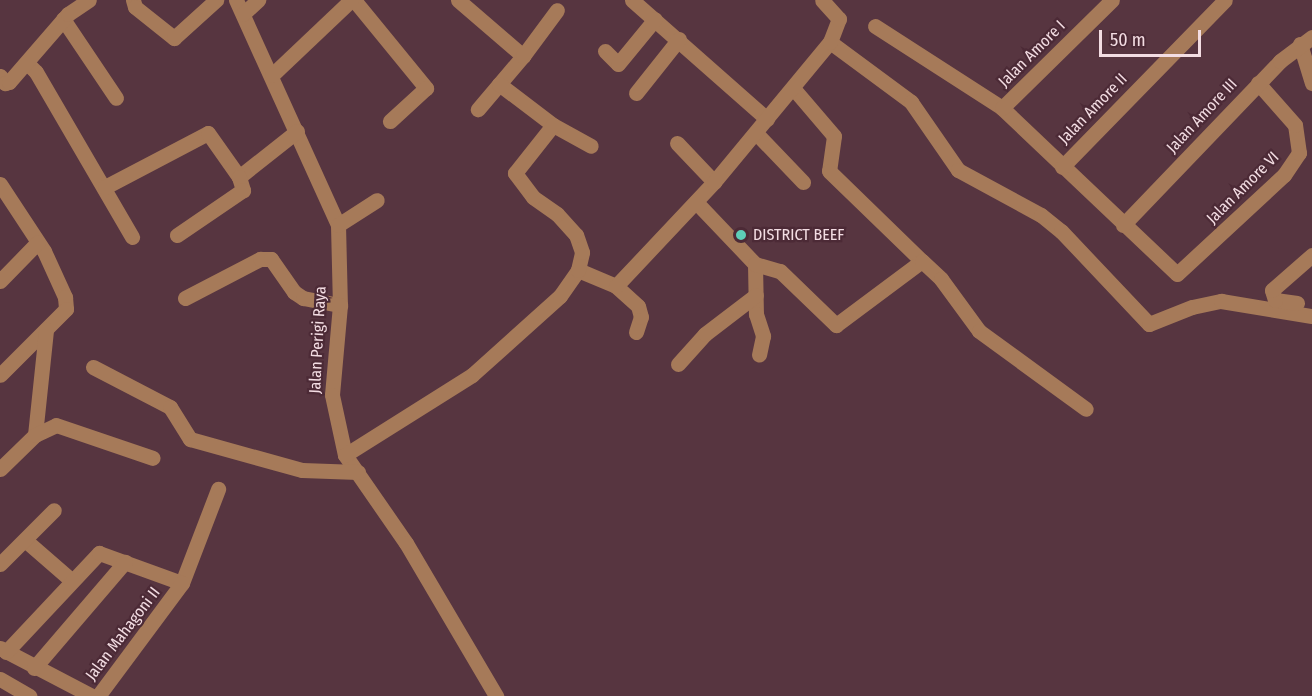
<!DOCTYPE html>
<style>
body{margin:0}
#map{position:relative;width:1312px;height:696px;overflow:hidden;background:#573540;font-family:"Fira Sans Condensed",sans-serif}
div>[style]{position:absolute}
.minor>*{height:15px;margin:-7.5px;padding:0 7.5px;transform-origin:7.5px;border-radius:7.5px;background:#a67a59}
.dots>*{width:16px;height:16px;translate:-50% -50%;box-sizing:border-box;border:3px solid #4c2a36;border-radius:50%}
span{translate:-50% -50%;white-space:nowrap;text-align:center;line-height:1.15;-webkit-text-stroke:4.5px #4c2a36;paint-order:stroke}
.street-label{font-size:16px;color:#f3dde3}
.poi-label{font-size:16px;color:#f3dde3}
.left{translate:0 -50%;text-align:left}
.scale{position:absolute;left:1099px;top:30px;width:102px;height:27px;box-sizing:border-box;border:3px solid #f3dde3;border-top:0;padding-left:8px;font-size:18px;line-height:21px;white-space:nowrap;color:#f3dde3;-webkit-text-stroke:4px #4c2a36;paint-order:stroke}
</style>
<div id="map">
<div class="minor">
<i style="left:133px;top:0;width:7px;rotate:74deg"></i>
<i style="left:135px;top:7px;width:50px;rotate:38.5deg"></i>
<i style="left:174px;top:38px;width:57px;rotate:-42.1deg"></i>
<i style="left:236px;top:0;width:247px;rotate:65.6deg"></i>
<i style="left:338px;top:225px;width:80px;rotate:88.6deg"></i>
<i style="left:340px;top:305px;width:90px;rotate:95.1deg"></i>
<i style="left:332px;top:395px;width:61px;rotate:77.8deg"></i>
<i style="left:345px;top:455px;width:107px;rotate:55.3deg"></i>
<i style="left:406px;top:543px;width:178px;rotate:59.5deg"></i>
<i style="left:354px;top:0;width:114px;rotate:50.7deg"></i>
<i style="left:426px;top:88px;width:49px;rotate:137.5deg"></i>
<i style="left:458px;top:0;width:86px;rotate:40.7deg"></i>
<i style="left:523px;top:56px;width:70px;rotate:130.3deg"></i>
<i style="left:632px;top:0;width:180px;rotate:41.4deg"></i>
<i style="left:243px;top:14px;width:21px;rotate:-43deg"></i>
<i style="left:63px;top:19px;width:95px;rotate:56.1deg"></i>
<i style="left:875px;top:26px;width:151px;rotate:32.8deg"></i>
<i style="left:1002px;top:108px;width:241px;rotate:43.5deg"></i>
<i style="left:1177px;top:274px;width:146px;rotate:-42.8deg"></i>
<i style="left:1284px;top:175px;width:27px;rotate:-56deg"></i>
<i style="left:1299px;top:153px;width:28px;rotate:-98deg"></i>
<i style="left:1295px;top:125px;width:56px;rotate:-131.4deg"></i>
<i style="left:830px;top:42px;width:101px;rotate:36.5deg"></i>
<i style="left:911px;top:102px;width:83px;rotate:55.3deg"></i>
<i style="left:958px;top:170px;width:94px;rotate:28.5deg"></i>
<i style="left:1041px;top:215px;width:26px;rotate:39deg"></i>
<i style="left:1061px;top:231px;width:128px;rotate:46.6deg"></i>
<i style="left:1149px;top:324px;width:46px;rotate:-21.6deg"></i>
<i style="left:1192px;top:307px;width:30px;rotate:-12deg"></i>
<i style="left:1221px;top:301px;width:92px;rotate:9.4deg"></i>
<i style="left:1300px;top:44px;width:41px;rotate:72.9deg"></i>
<i style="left:605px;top:51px;width:18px;rotate:45deg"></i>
<i style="left:618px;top:64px;width:58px;rotate:-50.6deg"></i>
<i style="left:523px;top:56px;width:57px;rotate:-53.5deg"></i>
<i style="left:28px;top:64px;width:11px;rotate:45deg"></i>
<i style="left:36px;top:72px;width:191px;rotate:59.8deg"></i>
<i style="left:272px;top:75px;width:109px;rotate:-43.5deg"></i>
<i style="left:0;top:76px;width:9px;rotate:54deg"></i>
<i style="left:5px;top:83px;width:4px;rotate:-14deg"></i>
<i style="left:9px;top:82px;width:90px;rotate:-49.1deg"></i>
<i style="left:68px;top:14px;width:25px;rotate:-34deg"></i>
<i style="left:499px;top:84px;width:68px;rotate:37.2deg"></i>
<i style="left:553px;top:125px;width:43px;rotate:28.9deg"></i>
<i style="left:793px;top:88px;width:63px;rotate:49.5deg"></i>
<i style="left:834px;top:136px;width:35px;rotate:98deg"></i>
<i style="left:829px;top:171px;width:129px;rotate:44.1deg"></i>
<i style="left:636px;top:93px;width:69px;rotate:-51.5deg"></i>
<i style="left:1002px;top:108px;width:154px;rotate:-44.5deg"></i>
<i style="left:756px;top:133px;width:68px;rotate:46.2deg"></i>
<i style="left:677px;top:143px;width:54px;rotate:46.5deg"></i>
<i style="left:1062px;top:167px;width:233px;rotate:-45.7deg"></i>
<i style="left:239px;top:177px;width:74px;rotate:-38.4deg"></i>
<i style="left:0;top:184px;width:80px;rotate:56.7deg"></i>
<i style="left:44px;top:251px;width:51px;rotate:65.5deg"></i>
<i style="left:65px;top:297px;width:12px;rotate:85deg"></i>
<i style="left:66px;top:309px;width:93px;rotate:135deg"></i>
<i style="left:105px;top:187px;width:116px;rotate:-27.7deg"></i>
<i style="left:208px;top:133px;width:54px;rotate:54.8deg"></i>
<i style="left:239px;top:177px;width:14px;rotate:73deg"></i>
<i style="left:243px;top:190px;width:80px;rotate:145.7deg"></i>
<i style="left:696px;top:202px;width:86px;rotate:46.4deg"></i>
<i style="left:755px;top:264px;width:50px;rotate:88.9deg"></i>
<i style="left:756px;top:314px;width:23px;rotate:72deg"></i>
<i style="left:763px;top:336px;width:19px;rotate:102deg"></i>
<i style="left:338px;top:225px;width:46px;rotate:-32.7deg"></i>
<i style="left:1123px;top:225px;width:227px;rotate:-46.2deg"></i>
<i style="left:1280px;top:61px;width:40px;rotate:-37deg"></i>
<i style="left:755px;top:264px;width:26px;rotate:16deg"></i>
<i style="left:780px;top:271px;width:78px;rotate:44deg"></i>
<i style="left:836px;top:325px;width:107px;rotate:-36.7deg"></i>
<i style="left:922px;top:261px;width:26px;rotate:43deg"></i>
<i style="left:941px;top:279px;width:64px;rotate:53.8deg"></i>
<i style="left:979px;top:331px;width:132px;rotate:36.1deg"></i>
<i style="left:578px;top:270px;width:41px;rotate:22.8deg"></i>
<i style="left:0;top:281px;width:54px;rotate:-45.7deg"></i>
<i style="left:185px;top:298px;width:85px;rotate:-27.5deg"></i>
<i style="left:260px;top:259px;width:11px"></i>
<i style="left:271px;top:259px;width:40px;rotate:55.1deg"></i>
<i style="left:294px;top:292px;width:11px;rotate:34deg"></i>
<i style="left:303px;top:298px;width:38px;rotate:11deg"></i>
<i style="left:1297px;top:303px;width:22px;rotate:-172deg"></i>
<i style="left:1275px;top:300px;width:10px;rotate:-107deg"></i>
<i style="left:1272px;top:290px;width:53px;rotate:-41.2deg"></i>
<i style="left:636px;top:332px;width:16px;rotate:-72deg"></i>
<i style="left:641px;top:317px;width:11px;rotate:-105deg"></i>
<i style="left:638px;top:306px;width:30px;rotate:-138deg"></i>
<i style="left:616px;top:286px;width:143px;rotate:-46.7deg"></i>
<i style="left:714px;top:182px;width:182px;rotate:-50.4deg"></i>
<i style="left:830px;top:42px;width:25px;rotate:-69deg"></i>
<i style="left:839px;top:19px;width:25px;rotate:-132deg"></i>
<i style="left:678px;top:364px;width:40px;rotate:-48deg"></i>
<i style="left:705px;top:334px;width:64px;rotate:-37.4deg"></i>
<i style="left:93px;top:367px;width:87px;rotate:27.5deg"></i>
<i style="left:170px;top:407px;width:38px;rotate:58deg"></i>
<i style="left:190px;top:439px;width:116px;rotate:15.5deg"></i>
<i style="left:302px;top:470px;width:56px;rotate:2deg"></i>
<i style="left:35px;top:435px;width:106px;rotate:-84deg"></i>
<i style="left:345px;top:455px;width:150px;rotate:-32.2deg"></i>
<i style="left:472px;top:375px;width:118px;rotate:-41.9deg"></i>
<i style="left:560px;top:296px;width:32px;rotate:-55deg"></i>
<i style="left:578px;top:270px;width:18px;rotate:-77deg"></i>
<i style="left:582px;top:252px;width:18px;rotate:-109deg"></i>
<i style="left:576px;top:235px;width:28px;rotate:-132deg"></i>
<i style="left:557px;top:214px;width:29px;rotate:-145deg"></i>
<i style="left:533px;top:197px;width:30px;rotate:-127deg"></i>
<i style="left:515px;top:173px;width:61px;rotate:-51.6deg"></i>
<i style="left:0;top:469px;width:49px;rotate:-44.2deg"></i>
<i style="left:35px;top:435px;width:23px;rotate:-25deg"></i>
<i style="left:56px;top:425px;width:102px;rotate:18.8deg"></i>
<i style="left:25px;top:540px;width:61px;rotate:41deg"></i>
<i style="left:0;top:564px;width:76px;rotate:-45deg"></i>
<i style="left:182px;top:583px;width:101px;rotate:-69deg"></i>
<i style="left:0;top:648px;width:104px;rotate:27.6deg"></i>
<i style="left:6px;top:652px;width:136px;rotate:-46.8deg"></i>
<i style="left:99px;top:553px;width:88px;rotate:19.9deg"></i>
<i style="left:182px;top:583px;width:141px;rotate:126.6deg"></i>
<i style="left:34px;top:668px;width:140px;rotate:-49.4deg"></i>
<i style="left:0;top:679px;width:34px;rotate:30deg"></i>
</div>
<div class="dots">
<i style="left:741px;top:235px;background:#5eceb8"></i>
</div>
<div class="street-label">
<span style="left:1032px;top:54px;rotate:-45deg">Jalan Amore I</span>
<span style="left:1093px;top:109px;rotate:-46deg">Jalan Amore II</span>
<span style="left:1202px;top:116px;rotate:-47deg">Jalan Amore III</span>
<span style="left:1243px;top:188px;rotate:-45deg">Jalan Amore VI</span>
<span style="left:318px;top:340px;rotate:-87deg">Jalan Perigi Raya</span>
<span style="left:123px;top:634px;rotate:-53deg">Jalan Mahagoni II</span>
</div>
<div class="poi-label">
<span class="left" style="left:753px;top:235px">DISTRICT BEEF</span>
</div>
<div class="scale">50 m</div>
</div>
